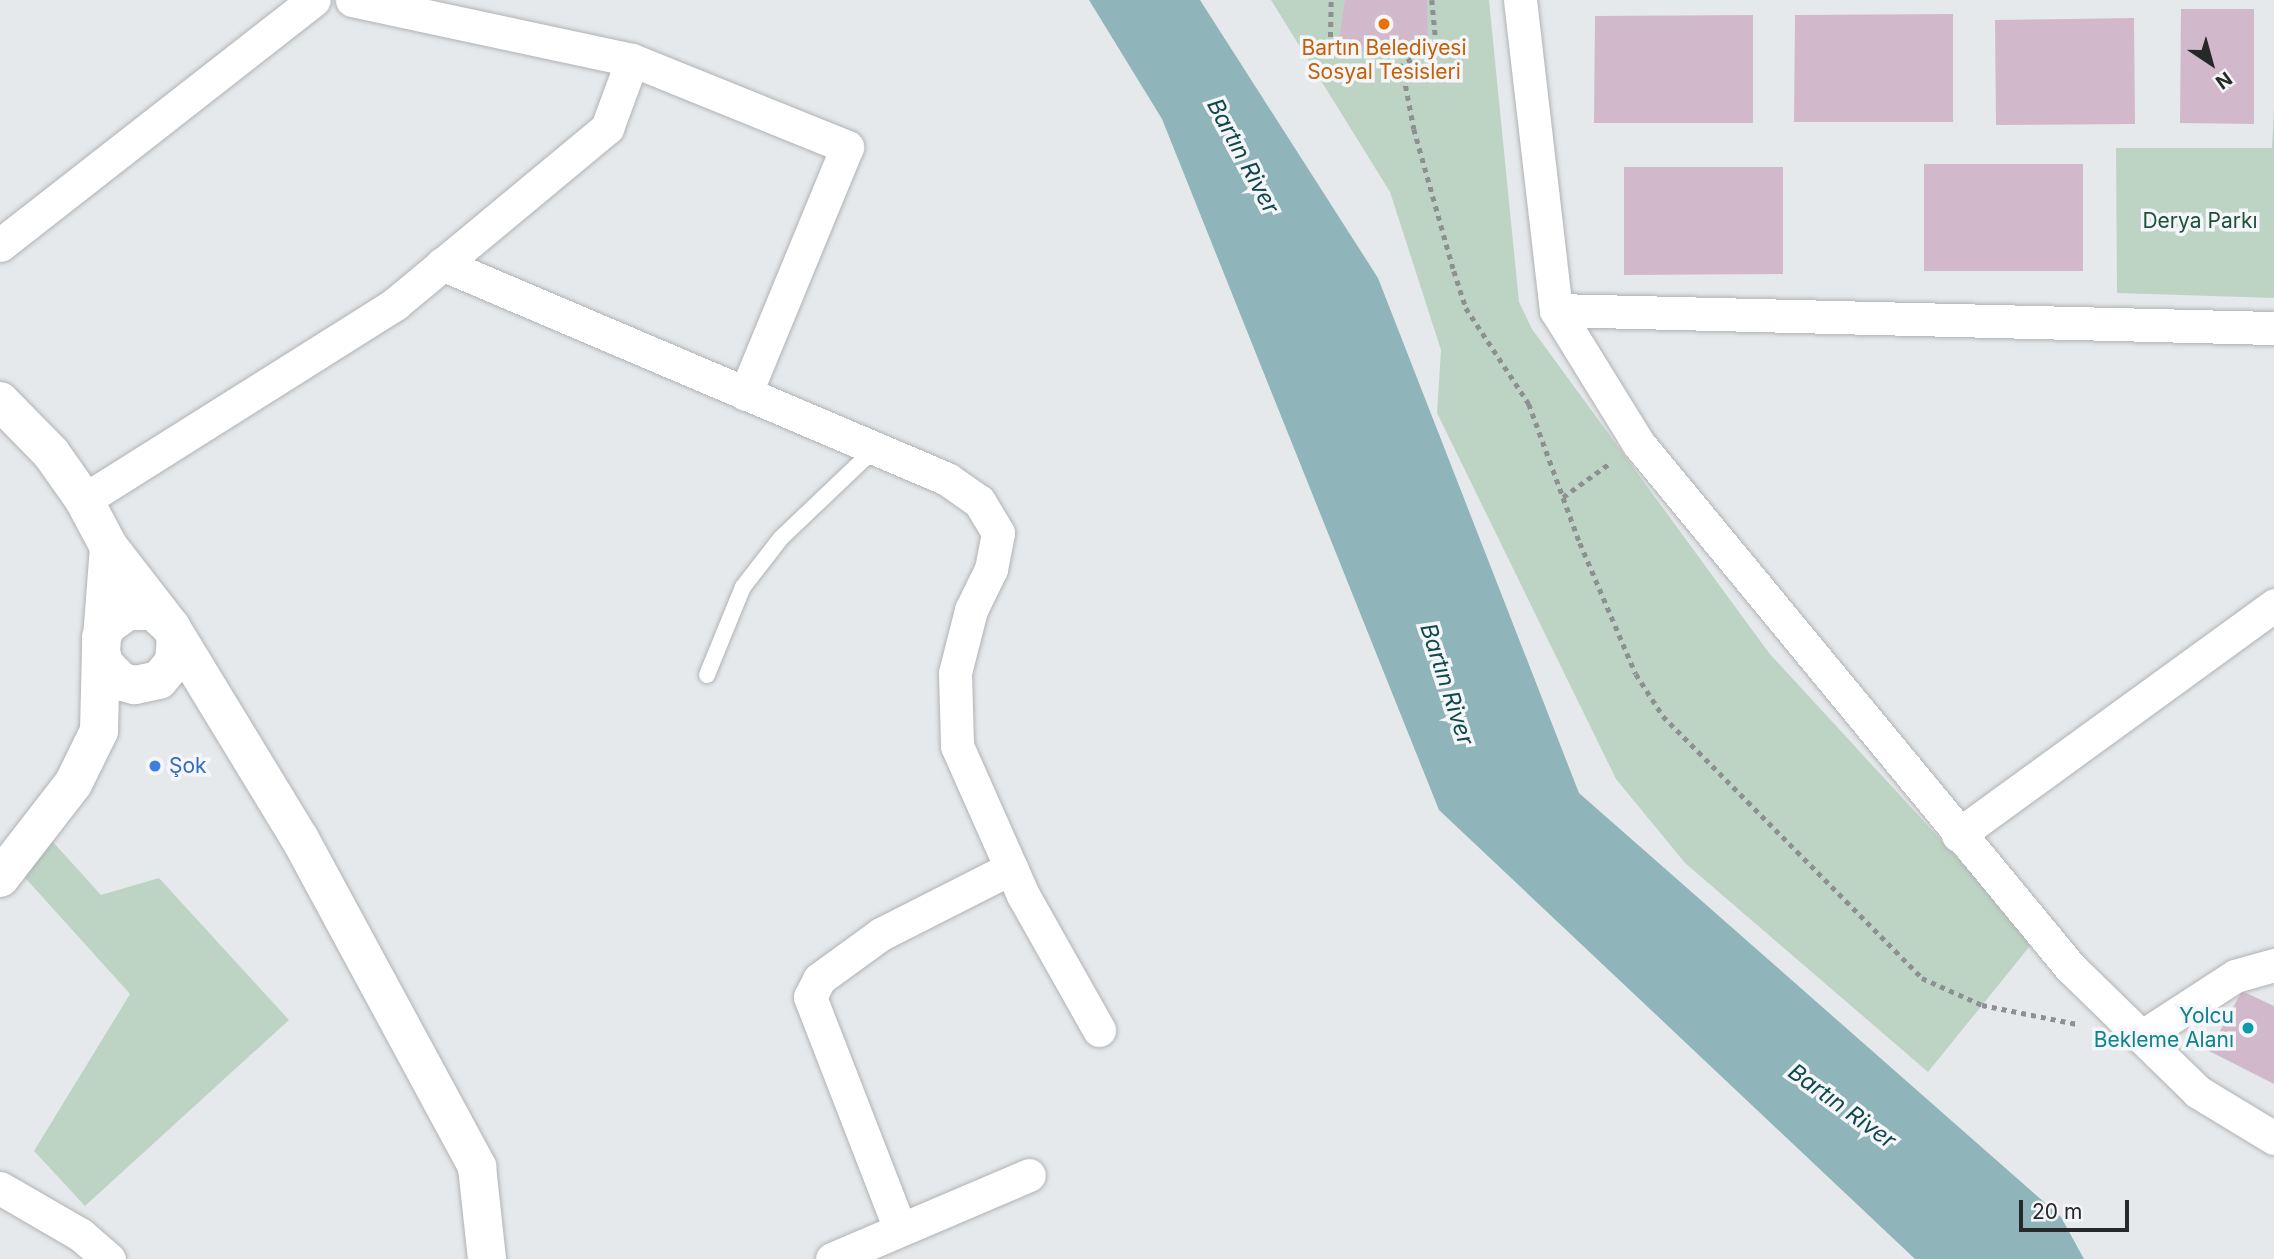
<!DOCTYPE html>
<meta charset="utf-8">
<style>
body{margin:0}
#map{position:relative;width:2274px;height:1259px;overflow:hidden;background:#e6e9eb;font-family:Inter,sans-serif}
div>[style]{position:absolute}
.green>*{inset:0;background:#bdd4c5}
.water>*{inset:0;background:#8fb4b9}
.building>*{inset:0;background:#d2b8cb}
.path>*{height:4.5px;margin-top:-2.25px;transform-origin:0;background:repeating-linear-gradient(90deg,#8d8f90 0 5px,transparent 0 10px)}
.roads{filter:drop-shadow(0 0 2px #b0b2b4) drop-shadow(0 0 2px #b0b2b4)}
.service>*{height:16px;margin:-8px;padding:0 8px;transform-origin:8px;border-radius:8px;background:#fff}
.minor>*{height:33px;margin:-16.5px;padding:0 16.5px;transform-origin:16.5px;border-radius:16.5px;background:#fff}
.tertiary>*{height:38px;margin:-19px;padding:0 19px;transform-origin:19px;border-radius:19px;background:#fff}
.dots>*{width:19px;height:19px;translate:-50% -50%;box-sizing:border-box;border:4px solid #f4f6f9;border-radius:50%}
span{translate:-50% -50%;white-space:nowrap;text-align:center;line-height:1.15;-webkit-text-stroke:7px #f4f6f9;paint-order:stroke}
.food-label{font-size:21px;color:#c56008}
.park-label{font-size:21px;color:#1f5137}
.shop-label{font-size:21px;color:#366cbe}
.left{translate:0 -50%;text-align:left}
.culture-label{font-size:21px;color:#0d838f}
.right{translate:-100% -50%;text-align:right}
.water-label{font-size:23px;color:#11484e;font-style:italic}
.north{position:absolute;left:2176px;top:28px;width:70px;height:70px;-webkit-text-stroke:5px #f4f6f9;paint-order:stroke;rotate:144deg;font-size:19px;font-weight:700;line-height:28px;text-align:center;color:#272829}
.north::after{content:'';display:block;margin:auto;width:24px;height:32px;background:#272829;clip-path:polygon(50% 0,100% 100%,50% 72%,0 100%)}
.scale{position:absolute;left:2019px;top:1200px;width:110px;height:32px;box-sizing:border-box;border:4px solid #272829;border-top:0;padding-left:9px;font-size:21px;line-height:24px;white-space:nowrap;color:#272829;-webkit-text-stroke:5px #f4f6f9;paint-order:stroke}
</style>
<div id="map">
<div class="green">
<i style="clip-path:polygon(1271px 0,1489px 0,1519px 302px,1532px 329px,1769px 653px,2034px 941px,1928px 1072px,1685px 863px,1616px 779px,1437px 413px,1441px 350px,1390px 192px)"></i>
<i style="clip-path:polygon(2274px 108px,2274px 298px,2117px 293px,2116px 148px,2272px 148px)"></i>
<i style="clip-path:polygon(52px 841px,101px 895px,159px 878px,289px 1020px,85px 1206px,34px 1151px,130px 994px,19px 871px)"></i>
</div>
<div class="water">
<i style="clip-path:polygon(1089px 0,1200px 0,1378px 278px,1579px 793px,2061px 1217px,2084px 1259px,1915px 1259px,1439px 810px,1162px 119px)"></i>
</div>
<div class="building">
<i style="clip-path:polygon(1345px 0,1427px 0,1428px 47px,1337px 53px)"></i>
<i style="clip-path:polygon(2181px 9px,2254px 9px,2254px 124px,2180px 123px)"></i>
<i style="clip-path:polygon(1953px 14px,1953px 122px,1794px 122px,1795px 15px)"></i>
<i style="clip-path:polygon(1753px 15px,1753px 123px,1594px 123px,1595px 16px)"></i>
<i style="clip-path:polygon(2134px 18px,2135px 124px,1996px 125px,1995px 20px)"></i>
<i style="clip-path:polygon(1924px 164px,2083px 164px,2083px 271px,1924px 271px)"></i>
<i style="clip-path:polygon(1624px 167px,1783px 167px,1783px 274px,1624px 275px)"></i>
<i style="clip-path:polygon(2242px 991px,2274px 1006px,2274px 1084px,2209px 1051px)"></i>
</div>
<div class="path">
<i style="left:1432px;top:0;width:42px;rotate:84.6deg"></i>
<i style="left:1436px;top:42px;width:42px;rotate:144.8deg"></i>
<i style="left:1402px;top:66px;width:64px;rotate:79.2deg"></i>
<i style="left:1414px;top:129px;width:148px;rotate:74.3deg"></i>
<i style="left:1454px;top:271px;width:39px;rotate:72deg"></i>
<i style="left:1466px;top:308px;width:115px;rotate:56.7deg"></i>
<i style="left:1529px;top:404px;width:148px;rotate:69.9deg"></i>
<i style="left:1580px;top:543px;width:142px;rotate:66.9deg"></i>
<i style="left:1636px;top:674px;width:50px;rotate:57.3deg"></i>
<i style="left:1663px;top:716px;width:368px;rotate:45.3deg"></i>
<i style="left:1922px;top:978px;width:66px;rotate:24.2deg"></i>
<i style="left:1982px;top:1005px;width:97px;rotate:11.3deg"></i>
<i style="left:1330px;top:47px;width:47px;rotate:-88.8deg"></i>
<i style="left:1563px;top:497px;width:58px;rotate:-35.9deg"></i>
</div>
<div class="roads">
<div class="service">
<i style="left:707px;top:675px;width:95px;rotate:-67.8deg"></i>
<i style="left:743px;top:587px;width:62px;rotate:-52.2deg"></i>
<i style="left:781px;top:538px;width:115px;rotate:-43.6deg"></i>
<i style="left:864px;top:459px;width:13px;rotate:-63deg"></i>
</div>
<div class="minor">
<i style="left:352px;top:0;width:286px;rotate:12.1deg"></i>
<i style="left:632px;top:60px;width:232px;rotate:22deg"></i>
<i style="left:847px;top:147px;width:267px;rotate:112.4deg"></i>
<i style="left:1520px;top:0;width:312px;rotate:83.4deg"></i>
<i style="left:1556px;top:310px;width:156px;rotate:58.3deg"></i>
<i style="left:1638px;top:443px;width:679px;rotate:50.5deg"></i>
<i style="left:2070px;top:967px;width:179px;rotate:44.3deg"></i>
<i style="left:2198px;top:1092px;width:89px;rotate:31.2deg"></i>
<i style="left:0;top:245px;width:398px;rotate:-38deg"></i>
<i style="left:442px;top:264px;width:549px;rotate:23.06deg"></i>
<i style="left:947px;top:479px;width:39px;rotate:35deg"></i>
<i style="left:979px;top:501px;width:37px;rotate:59deg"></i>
<i style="left:998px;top:533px;width:37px;rotate:101deg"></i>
<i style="left:991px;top:569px;width:46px;rotate:116deg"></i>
<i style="left:971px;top:610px;width:65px;rotate:104.3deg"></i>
<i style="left:955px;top:673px;width:73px;rotate:88.4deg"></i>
<i style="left:957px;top:746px;width:163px;rotate:66.1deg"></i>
<i style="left:1023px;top:895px;width:155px;rotate:60.6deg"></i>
<i style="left:1556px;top:310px;width:718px;rotate:1.44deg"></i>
<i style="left:84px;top:500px;width:368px;rotate:-32.2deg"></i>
<i style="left:395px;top:304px;width:276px;rotate:-39.7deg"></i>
<i style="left:607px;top:128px;width:72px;rotate:-69.8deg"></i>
<i style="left:1958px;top:835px;width:391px;rotate:-36deg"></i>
<i style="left:2141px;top:1037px;width:112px;rotate:-33deg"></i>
<i style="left:2235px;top:976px;width:41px;rotate:-15.8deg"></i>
<i style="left:0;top:1188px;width:94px;rotate:30.1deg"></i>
<i style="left:81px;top:1235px;width:37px;rotate:41deg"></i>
<i style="left:900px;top:1229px;width:249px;rotate:-111.2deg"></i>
<i style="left:810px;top:997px;width:20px;rotate:-63deg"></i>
<i style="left:819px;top:979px;width:77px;rotate:-36deg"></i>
<i style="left:881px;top:934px;width:146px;rotate:-26.9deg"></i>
<i style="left:832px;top:1259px;width:214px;rotate:-23.1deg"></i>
</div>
<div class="tertiary">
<i style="left:0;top:401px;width:73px;rotate:45.6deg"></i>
<i style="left:51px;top:453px;width:57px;rotate:54.9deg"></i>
<i style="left:84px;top:500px;width:53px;rotate:62deg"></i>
<i style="left:109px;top:547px;width:101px;rotate:52.2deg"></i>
<i style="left:171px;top:627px;width:248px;rotate:58.7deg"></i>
<i style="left:300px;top:839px;width:373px;rotate:61.6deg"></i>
<i style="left:477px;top:1167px;width:93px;rotate:83.8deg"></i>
<i style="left:0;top:878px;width:119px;rotate:-52.2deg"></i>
<i style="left:73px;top:784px;width:59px;rotate:-63.9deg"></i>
<i style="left:99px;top:731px;width:80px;rotate:-88.6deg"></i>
<i style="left:101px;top:651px;width:13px;rotate:-90deg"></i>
<i style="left:101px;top:638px;width:13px;rotate:-63deg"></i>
<i style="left:107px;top:626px;width:26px;rotate:-36deg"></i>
<i style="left:128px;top:611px;width:25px"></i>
<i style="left:153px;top:611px;width:24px;rotate:42deg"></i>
<i style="left:171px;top:627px;width:12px;rotate:66deg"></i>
<i style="left:176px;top:638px;width:24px;rotate:95deg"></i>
<i style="left:174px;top:662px;width:23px;rotate:130deg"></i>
<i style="left:159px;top:680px;width:25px;rotate:168deg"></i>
<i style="left:135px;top:685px;width:13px;rotate:-167deg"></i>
<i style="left:122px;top:682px;width:25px;rotate:-135deg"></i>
<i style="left:104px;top:664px;width:13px;rotate:-103deg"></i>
<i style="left:101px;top:651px;width:104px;rotate:-85.6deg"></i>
</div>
</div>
<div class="dots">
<i style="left:1384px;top:24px;background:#e8710a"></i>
<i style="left:155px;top:766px;background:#3f7fe0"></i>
<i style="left:2248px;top:1028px;background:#0f9aa8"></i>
</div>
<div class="food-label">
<span style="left:1384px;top:60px">Bartın Belediyesi<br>Sosyal Tesisleri</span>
</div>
<div class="park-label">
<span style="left:2200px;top:221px">Derya Parkı</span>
</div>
<div class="shop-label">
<span class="left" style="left:169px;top:766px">Şok</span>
</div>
<div class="culture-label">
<span class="right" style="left:2234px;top:1028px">Yolcu<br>Bekleme Alanı</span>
</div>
<div class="water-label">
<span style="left:1243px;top:156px;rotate:62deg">Bartın River</span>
<span style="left:1447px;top:684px;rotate:72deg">Bartın River</span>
<span style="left:1842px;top:1106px;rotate:36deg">Bartın River</span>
</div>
<div class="north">N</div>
<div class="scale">20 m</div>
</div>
